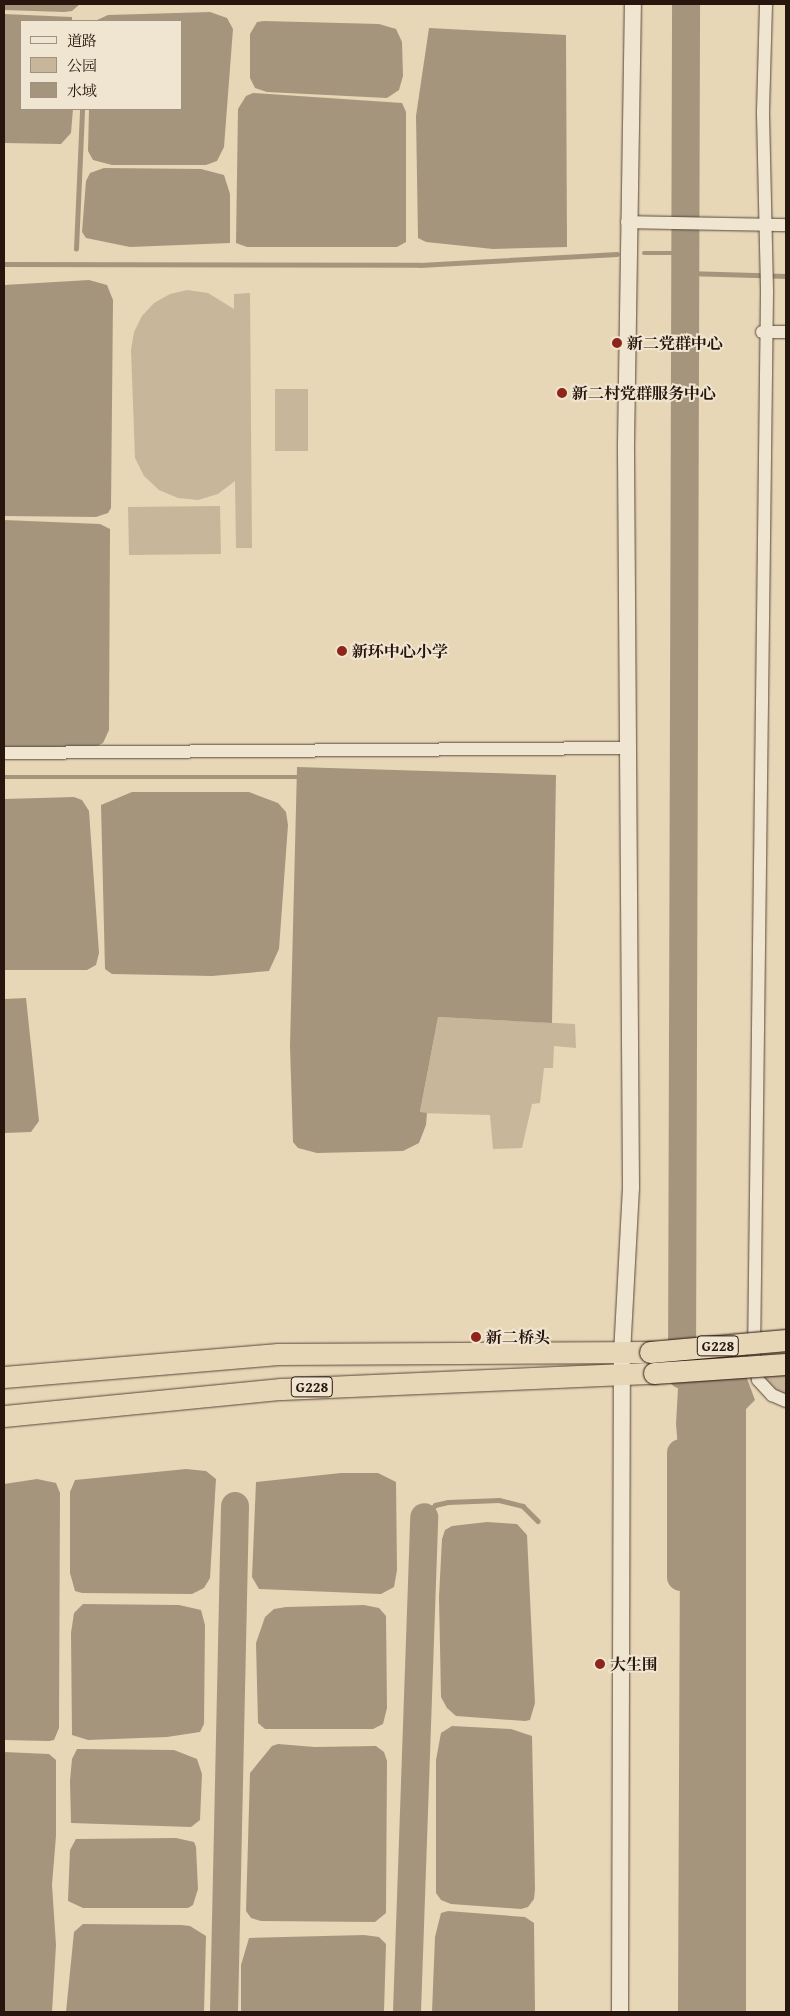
<!DOCTYPE html>
<meta charset="utf-8">
<style>
body{margin:0}
#map{position:relative;width:790px;height:2016px;overflow:hidden;background:#e7d7b7;font-family:"Gentium Book Plus","Noto Serif SC",serif}
div>[style]{position:absolute}
.green>*{inset:0;background:#c7b69a}
.water>*{inset:0;background:#a6957d}
.stream>*{height:4.5px;margin:-2.25px;padding:0 2.25px;transform-origin:2.25px;border-radius:2.25px;background:#a6957d}
.river>*{height:28px;margin:-14px;padding:0 14px;transform-origin:14px;border-radius:14px;background:#a6957d}
.roads{filter:drop-shadow(0 0 1px #584638) drop-shadow(0 0 1px #584638)}
.minor>*{height:12px;margin:-6px;padding:0 6px;transform-origin:6px;border-radius:6px;background:#efe5d0}
.tertiary>*{height:16px;margin:-8px;padding:0 8px;transform-origin:8px;border-radius:8px;background:#efe5d0}
.trunk>*{height:21px;margin:-10.5px;padding:0 10.5px;transform-origin:10.5px;border-radius:10.5px;background:#e7d7b7}
.bridges{filter:drop-shadow(0 0 1px #28150d) drop-shadow(0 0 1px #28150d)}
.trunk-bridge>*{height:21px;margin:-10.5px;padding:0 10.5px;transform-origin:10.5px;border-radius:10.5px;background:#e7d7b7}
.dots>*{width:14px;height:14px;translate:-50% -50%;box-sizing:border-box;border:2px solid #efe5d0;border-radius:50%}
span{translate:-50% -50%;white-space:nowrap;text-align:center;line-height:1.15;-webkit-text-stroke:4px #efe5d0;paint-order:stroke}
.shield-label span{padding:1px 4px;background:#efe5d0;border:1px solid;border-radius:4px;-webkit-text-stroke-width:0}
.shield-label{font-size:15px;color:#28150d;font-weight:700}
.poi-label{font-size:16px;color:#28150d;font-weight:700}
.left{translate:0 -50%;text-align:left}
.frame{position:absolute;inset:0;border:5px solid #28150d;pointer-events:none}
.legend{position:absolute;left:20px;top:20px;width:162px;height:90px;box-sizing:border-box;background:#efe5d0;border:1px solid #9f9282;margin:0;padding:6px 9px;list-style:none;font-size:15px;color:#28150d}
.legend li{display:flex;align-items:center;gap:10px;height:25px}
.legend b{width:25px;border:1px solid #9f9282}
</style>
<div id="map">
<div class="green">
<i style="clip-path:polygon(187px 290px,208px 293px,234px 309px,234px 294px,250px 293px,252px 548px,236px 548px,235px 481px,218px 494px,198px 500px,178px 498px,159px 490px,144px 476px,135px 458px,131px 350px,134px 332px,142px 316px,154px 303px,170px 294px)"></i>
<i style="clip-path:polygon(275px 389px,308px 389px,308px 451px,275px 451px)"></i>
<i style="clip-path:polygon(220px 506px,221px 554px,129px 555px,128px 507px)"></i>
<i style="clip-path:polygon(438px 1017px,575px 1024px,576px 1048px,554px 1046px,553px 1068px,544px 1068px,540px 1103px,532px 1104px,522px 1148px,493px 1149px,490px 1115px,420px 1113px)"></i>
<i style="clip-path:polygon(762px 1373px,786px 1374px,786px 1395px,768px 1386px)"></i>
</div>
<div class="water">
<i style="clip-path:polygon(4px 4px,80px 4px,72px 11px,64px 12px,4px 10px)"></i>
<i style="clip-path:polygon(210px 12px,227px 18px,233px 29px,224px 147px,217px 161px,206px 165px,112px 165px,93px 160px,88px 151px,89px 109px,181px 109px,181px 21px,95px 21px,108px 15px)"></i>
<i style="clip-path:polygon(4px 14px,72px 17px,72px 21px,21px 21px,21px 109px,73px 109px,71px 133px,61px 144px,4px 143px)"></i>
<i style="clip-path:polygon(264px 21px,379px 24px,396px 29px,402px 42px,403px 76px,399px 90px,387px 98px,267px 92px,255px 88px,250px 78px,250px 34px,257px 22px)"></i>
<i style="clip-path:polygon(429px 28px,566px 35px,567px 247px,493px 249px,426px 242px,418px 238px,416px 116px)"></i>
<i style="clip-path:polygon(253px 93px,402px 103px,406px 112px,406px 242px,397px 247px,247px 247px,236px 243px,238px 109px,246px 96px)"></i>
<i style="clip-path:polygon(104px 168px,201px 169px,224px 175px,230px 194px,230px 243px,130px 247px,86px 238px,82px 232px,86px 181px,90px 173px)"></i>
<i style="clip-path:polygon(89px 280px,107px 285px,113px 300px,111px 508px,108px 513px,96px 517px,4px 516px,4px 285px)"></i>
<i style="clip-path:polygon(4px 520px,100px 524px,110px 529px,109px 730px,103px 743px,97px 746px,4px 748px)"></i>
<i style="clip-path:polygon(297px 767px,556px 775px,552px 1023px,438px 1017px,420px 1112px,427px 1113px,426px 1125px,419px 1143px,403px 1151px,317px 1153px,298px 1148px,293px 1142px,290px 1046px)"></i>
<i style="clip-path:polygon(132px 792px,249px 792px,278px 803px,286px 812px,288px 825px,279px 949px,269px 971px,212px 976px,112px 974px,105px 969px,101px 805px)"></i>
<i style="clip-path:polygon(74px 797px,82px 800px,89px 811px,99px 953px,96px 965px,87px 970px,4px 970px,4px 799px)"></i>
<i style="clip-path:polygon(26px 998px,39px 1121px,31px 1132px,4px 1133px,4px 999px)"></i>
<i style="clip-path:polygon(742px 1365px,755px 1400px,746px 1409px,746px 2012px,678px 2012px,680px 1543px,685px 1534px,676px 1424px,679px 1370px)"></i>
<i style="clip-path:polygon(186px 1469px,206px 1471px,216px 1479px,210px 1578px,204px 1588px,192px 1594px,82px 1593px,75px 1591px,70px 1573px,70px 1492px,75px 1480px)"></i>
<i style="clip-path:polygon(341px 1473px,378px 1473px,396px 1482px,397px 1570px,394px 1587px,381px 1594px,259px 1589px,252px 1577px,256px 1482px)"></i>
<i style="clip-path:polygon(37px 1479px,56px 1483px,60px 1493px,59px 1728px,54px 1740px,49px 1741px,4px 1740px,4px 1484px)"></i>
<i style="clip-path:polygon(487px 1522px,517px 1524px,527px 1535px,535px 1703px,530px 1720px,525px 1721px,456px 1716px,447px 1708px,441px 1697px,439px 1597px,442px 1539px,445px 1530px,452px 1526px)"></i>
<i style="clip-path:polygon(83px 1604px,179px 1605px,201px 1610px,205px 1625px,204px 1724px,200px 1732px,167px 1737px,88px 1740px,72px 1735px,71px 1633px,74px 1613px)"></i>
<i style="clip-path:polygon(364px 1605px,379px 1608px,386px 1616px,387px 1708px,383px 1724px,373px 1729px,265px 1729px,258px 1723px,256px 1643px,265px 1617px,274px 1609px,286px 1607px)"></i>
<i style="clip-path:polygon(452px 1726px,511px 1729px,532px 1736px,535px 1889px,534px 1899px,528px 1907px,521px 1909px,451px 1904px,441px 1900px,436px 1893px,436px 1760px,441px 1733px)"></i>
<i style="clip-path:polygon(278px 1744px,315px 1747px,376px 1746px,384px 1752px,387px 1761px,386px 1913px,375px 1922px,261px 1921px,251px 1918px,246px 1911px,250px 1773px,272px 1746px)"></i>
<i style="clip-path:polygon(77px 1749px,174px 1750px,197px 1759px,202px 1774px,200px 1820px,191px 1827px,71px 1823px,70px 1781px,72px 1759px)"></i>
<i style="clip-path:polygon(4px 1752px,49px 1754px,56px 1760px,56px 1836px,52px 1885px,56px 1945px,52px 2012px,4px 2012px)"></i>
<i style="clip-path:polygon(176px 1838px,194px 1842px,196px 1847px,198px 1889px,193px 1905px,188px 1908px,83px 1908px,68px 1901px,70px 1850px,76px 1839px)"></i>
<i style="clip-path:polygon(448px 1911px,525px 1917px,534px 1923px,535px 2012px,432px 2012px,435px 1937px,441px 1913px)"></i>
<i style="clip-path:polygon(83px 1924px,181px 1925px,190px 1926px,206px 1936px,204px 2012px,66px 2012px,74px 1932px)"></i>
<i style="clip-path:polygon(364px 1935px,379px 1937px,386px 1944px,384px 2012px,241px 2012px,241px 1965px,249px 1938px)"></i>
</div>
<div class="stream">
<i style="left:76px;top:249px;width:140px;rotate:-87.5deg"></i>
<i style="left:644px;top:253px;width:39px"></i>
<i style="left:4px;top:264px;width:416px;rotate:0.1deg"></i>
<i style="left:420px;top:265px;width:197px;rotate:-3.2deg"></i>
<i style="left:685px;top:273px;width:101px;rotate:1.7deg"></i>
<i style="left:4px;top:777px;width:295px"></i>
<i style="left:424px;top:1517px;width:16px;rotate:-47deg"></i>
<i style="left:435px;top:1505px;width:13px;rotate:-13deg"></i>
<i style="left:448px;top:1502px;width:51px;rotate:-2.2deg"></i>
<i style="left:499px;top:1500px;width:25px;rotate:14deg"></i>
<i style="left:523px;top:1506px;width:21px;rotate:45deg"></i>
</div>
<div class="river">
<i style="left:682px;top:1375px;width:1371px;rotate:-89.83deg"></i>
<i style="left:681px;top:1577px;width:124px;rotate:-90deg"></i>
<i style="left:224px;top:2012px;width:506px;rotate:-88.75deg"></i>
<i style="left:407px;top:2012px;width:495px;rotate:-88deg"></i>
</div>
<div class="roads">
<div class="minor">
<i style="left:766px;top:4px;width:110px;rotate:91.6deg"></i>
<i style="left:763px;top:114px;width:179px;rotate:88.7deg"></i>
<i style="left:767px;top:293px;width:1064px;rotate:90.7deg"></i>
<i style="left:754px;top:1357px;width:23px;rotate:80deg"></i>
<i style="left:758px;top:1380px;width:21px;rotate:47deg"></i>
<i style="left:772px;top:1395px;width:15px;rotate:23deg"></i>
<i style="left:627px;top:222px;width:159px;rotate:1.1deg"></i>
<i style="left:762px;top:332px;width:24px"></i>
<i style="left:4px;top:753px;width:624px;rotate:-0.46deg"></i>
</div>
<div class="tertiary">
<i style="left:620px;top:2012px;width:658px;rotate:-89.83deg"></i>
<i style="left:622px;top:1354px;width:167px;rotate:-86.9deg"></i>
<i style="left:631px;top:1187px;width:743px;rotate:-90.39deg"></i>
<i style="left:626px;top:444px;width:440px;rotate:-89.1deg"></i>
</div>
<div class="trunk">
<i style="left:4px;top:1377px;width:275px;rotate:-4.8deg"></i>
<i style="left:278px;top:1354px;width:372px;rotate:-0.3deg"></i>
<i style="left:4px;top:1416px;width:278px;rotate:-5.6deg"></i>
<i style="left:281px;top:1389px;width:373px;rotate:-2.5deg"></i>
</div>
</div>
<div class="bridges">
<div class="trunk-bridge">
<i style="left:650px;top:1352px;width:137px;rotate:-5deg"></i>
<i style="left:654px;top:1373px;width:132px;rotate:-3.9deg"></i>
</div>
</div>
<div class="dots">
<i style="left:617px;top:343px;background:#8f2418"></i>
<i style="left:562px;top:393px;background:#8f2418"></i>
<i style="left:342px;top:651px;background:#8f2418"></i>
<i style="left:476px;top:1337px;background:#8f2418"></i>
<i style="left:600px;top:1664px;background:#8f2418"></i>
</div>
<div class="shield-label">
<span style="left:718px;top:1346px">G228</span>
<span style="left:312px;top:1387px">G228</span>
</div>
<div class="poi-label">
<span class="left" style="left:627px;top:343px">新二党群中心</span>
<span class="left" style="left:572px;top:393px">新二村党群服务中心</span>
<span class="left" style="left:352px;top:651px">新环中心小学</span>
<span class="left" style="left:486px;top:1337px">新二桥头</span>
<span class="left" style="left:610px;top:1664px">大生围</span>
</div>
<div class="frame"></div>
<ul class="legend">
<li><b style="height:6px;background:#efe5d0"></b>道路</li>
<li><b style="height:14px;background:#c7b69a"></b>公园</li>
<li><b style="height:14px;background:#a6957d"></b>水域</li>
</ul>
</div>
